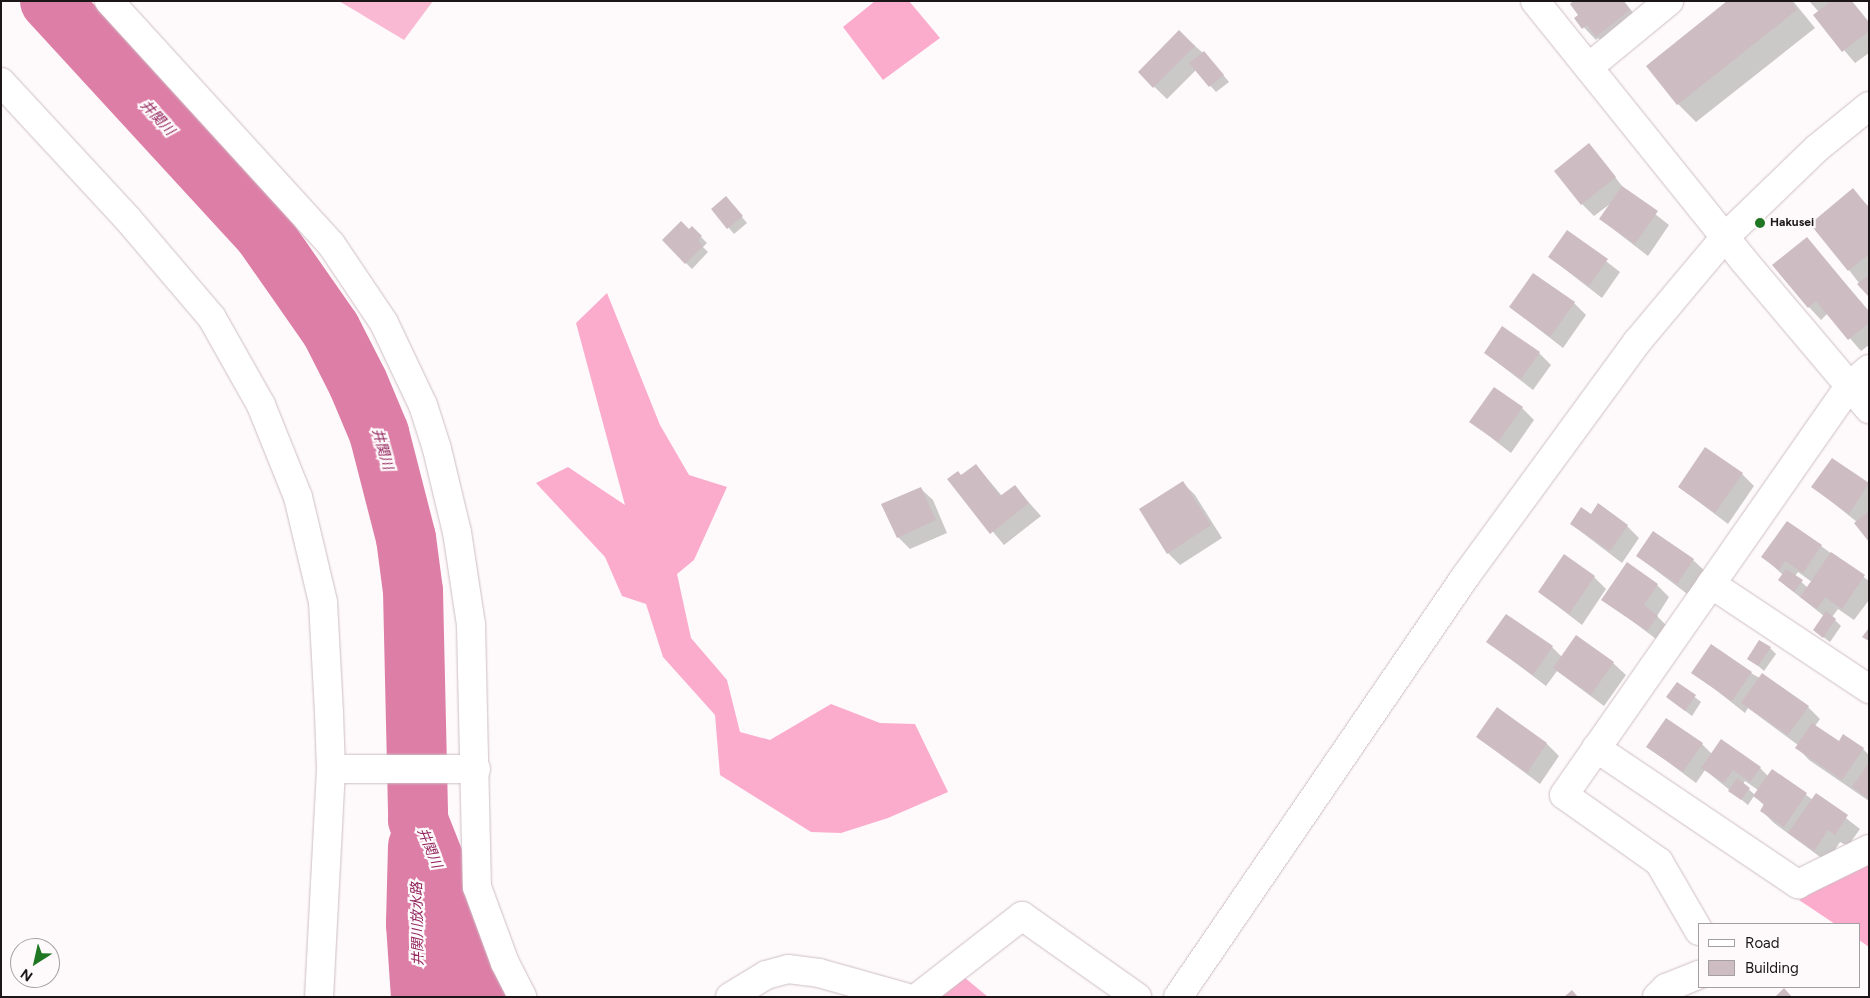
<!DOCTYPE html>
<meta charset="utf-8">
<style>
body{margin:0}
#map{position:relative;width:1870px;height:998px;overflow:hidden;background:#fefafb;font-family:Figtree,"Noto Sans JP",sans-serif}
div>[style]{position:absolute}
.green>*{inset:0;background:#fab9d2}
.forest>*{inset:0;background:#fbaccc}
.shadow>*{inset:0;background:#0003}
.river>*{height:60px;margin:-30px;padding:0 30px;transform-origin:30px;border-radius:30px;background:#dd7ea7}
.building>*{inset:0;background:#cdbdc3}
.roads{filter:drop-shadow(0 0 1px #cebec4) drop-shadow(0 0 1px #cebec4)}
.street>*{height:28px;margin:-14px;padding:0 14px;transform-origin:14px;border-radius:14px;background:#fff}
.secondary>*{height:28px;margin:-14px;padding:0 14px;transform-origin:14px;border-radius:14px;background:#fff}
.dots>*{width:14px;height:14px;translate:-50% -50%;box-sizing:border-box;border:2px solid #fefafb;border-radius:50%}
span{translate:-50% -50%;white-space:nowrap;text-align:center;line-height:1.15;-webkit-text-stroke:4.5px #fefafb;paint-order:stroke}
.poi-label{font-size:12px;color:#1c1619;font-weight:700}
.left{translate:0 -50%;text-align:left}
.water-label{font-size:14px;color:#92235c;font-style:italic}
.frame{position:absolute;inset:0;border:2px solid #1c1619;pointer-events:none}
.legend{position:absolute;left:1698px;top:923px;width:162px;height:65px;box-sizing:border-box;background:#fefafb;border:1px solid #a49fa1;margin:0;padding:6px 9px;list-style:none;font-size:15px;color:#1c1619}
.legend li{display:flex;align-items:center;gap:10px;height:25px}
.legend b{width:25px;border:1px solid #a49fa1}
.north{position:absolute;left:10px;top:938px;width:50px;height:50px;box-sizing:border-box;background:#fefafb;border:1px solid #a49fa1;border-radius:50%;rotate:215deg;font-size:14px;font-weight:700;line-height:20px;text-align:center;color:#1c1619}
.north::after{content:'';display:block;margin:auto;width:18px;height:22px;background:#1f7724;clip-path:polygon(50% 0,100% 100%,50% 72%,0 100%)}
</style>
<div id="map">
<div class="green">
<i style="clip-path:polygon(339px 1px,433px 1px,404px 40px)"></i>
</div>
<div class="forest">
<i style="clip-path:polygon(875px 1px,909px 1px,940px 38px,883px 80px,843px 27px)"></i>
<i style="clip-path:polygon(607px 293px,660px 425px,689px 475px,727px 487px,694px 560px,677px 574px,691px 638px,727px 680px,740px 732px,770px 740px,831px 704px,880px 723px,915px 724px,948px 792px,888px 818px,841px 833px,811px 832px,720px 775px,715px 715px,663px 657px,646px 604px,622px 596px,605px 557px,536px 483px,568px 467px,625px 505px,576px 323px)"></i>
<i style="clip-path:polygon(1869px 863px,1869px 947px,1859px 940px,1859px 924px,1835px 924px,1799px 900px)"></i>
<i style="clip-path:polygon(964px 977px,988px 997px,940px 997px)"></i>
</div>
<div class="shadow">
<i style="clip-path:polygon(1575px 1px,1624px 1px,1641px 23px,1609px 48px,1598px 38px,1596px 40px,1575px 18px,1580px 15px)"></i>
<i style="clip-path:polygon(1729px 1px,1793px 1px,1815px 28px,1696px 122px,1678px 104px)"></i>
<i style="clip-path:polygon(1809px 1px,1852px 1px,1869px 22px,1869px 53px,1855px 63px,1815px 16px,1819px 12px)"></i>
<i style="clip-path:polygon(1179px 32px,1210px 59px,1229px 82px,1216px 92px,1196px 70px,1167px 99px,1139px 72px)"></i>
<i style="clip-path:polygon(1589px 144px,1626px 191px,1669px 225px,1648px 256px,1600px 219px,1610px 204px,1594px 216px,1582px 204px)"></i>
<i style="clip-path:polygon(1853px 190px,1869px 207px,1869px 296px,1849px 270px)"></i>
<i style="clip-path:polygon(731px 204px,747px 223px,734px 234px,713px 209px)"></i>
<i style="clip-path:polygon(692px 228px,707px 243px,703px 247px,708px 252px,692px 269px,663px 240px)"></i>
<i style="clip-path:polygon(1567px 231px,1620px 272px,1602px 298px,1549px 257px)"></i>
<i style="clip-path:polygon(1807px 239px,1869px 311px,1869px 345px,1861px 351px,1828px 313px,1821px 320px,1809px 307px)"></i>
<i style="clip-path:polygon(1574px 303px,1586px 315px,1563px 348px,1510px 307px)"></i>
<i style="clip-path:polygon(1485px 353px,1539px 353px,1551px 365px,1533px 390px)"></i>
<i style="clip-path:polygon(1522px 408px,1534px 420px,1511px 453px,1471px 422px)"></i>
<i style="clip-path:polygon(1832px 460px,1869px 485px,1869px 540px,1857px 522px,1813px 487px)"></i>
<i style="clip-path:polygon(976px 465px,1002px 496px,1015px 487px,1041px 516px,1004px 545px,949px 479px,962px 477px)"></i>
<i style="clip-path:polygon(1742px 474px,1754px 486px,1728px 524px,1679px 487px)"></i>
<i style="clip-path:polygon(1183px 483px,1195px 495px,1222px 538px,1180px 565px,1168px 553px)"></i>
<i style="clip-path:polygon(920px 488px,933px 500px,947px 533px,910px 549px,898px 537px)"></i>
<i style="clip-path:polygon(1591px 515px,1627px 526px,1639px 538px,1622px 563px,1571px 524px)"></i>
<i style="clip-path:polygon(evenodd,1821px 546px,1869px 581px,1869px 600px,1854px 620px,1838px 609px,1832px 617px,1841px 626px,1830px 642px,1814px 630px,1824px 616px,1786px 586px,1780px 580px,1783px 575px,1763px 557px,1821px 546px,1798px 572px,1812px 582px,1808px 588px,1795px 576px,1798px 572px)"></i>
<i style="clip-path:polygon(1637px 556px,1693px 560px,1706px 572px,1690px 596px)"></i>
<i style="clip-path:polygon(1594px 577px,1606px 589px,1582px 625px,1539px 592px)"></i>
<i style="clip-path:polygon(1657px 585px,1669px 597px,1657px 616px,1670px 629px,1660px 642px,1603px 599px)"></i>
<i style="clip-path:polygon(1488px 642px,1552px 647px,1562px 657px,1613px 663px,1626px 675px,1604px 706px,1557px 671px,1546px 686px)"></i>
<i style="clip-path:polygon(1770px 648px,1776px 654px,1764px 671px,1749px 658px)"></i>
<i style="clip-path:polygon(1693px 672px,1751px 673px,1808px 707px,1820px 719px,1815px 726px,1839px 742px,1863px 749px,1869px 755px,1869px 801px,1809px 760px,1797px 747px,1798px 745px,1748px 708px,1745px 713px)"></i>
<i style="clip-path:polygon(1677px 683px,1701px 702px,1692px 716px,1667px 697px)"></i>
<i style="clip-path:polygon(1477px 737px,1547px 744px,1559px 756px,1540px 784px)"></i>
<i style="clip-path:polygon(evenodd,1702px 744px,1712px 754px,1760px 768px,1768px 776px,1772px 770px,1813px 800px,1816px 795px,1860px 829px,1848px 846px,1840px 842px,1827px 862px,1774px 823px,1762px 811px,1765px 806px,1754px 796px,1748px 805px,1705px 770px,1696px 783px,1648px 747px,1702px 744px,1745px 781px,1758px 790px,1755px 795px,1743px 784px,1745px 781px)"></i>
</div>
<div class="river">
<i style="left:50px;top:1px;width:316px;rotate:47.4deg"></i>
<i style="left:264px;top:234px;width:117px;rotate:55.1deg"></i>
<i style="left:331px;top:330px;width:59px;rotate:63deg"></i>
<i style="left:358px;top:383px;width:54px;rotate:67.2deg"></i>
<i style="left:379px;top:433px;width:108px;rotate:75.6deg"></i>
<i style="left:406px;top:538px;width:53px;rotate:82.5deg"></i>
<i style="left:413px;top:591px;width:229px;rotate:88.7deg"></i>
<i style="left:418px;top:820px;width:159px;rotate:68.3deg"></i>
<i style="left:477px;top:968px;width:29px;rotate:90deg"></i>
<i style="left:418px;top:846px;width:78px;rotate:91.5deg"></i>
<i style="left:416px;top:924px;width:73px;rotate:86.1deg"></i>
</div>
<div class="building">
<i style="clip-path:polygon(1573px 1px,1623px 1px,1630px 10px,1596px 37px,1587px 25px,1582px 29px,1574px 18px,1578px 15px,1570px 4px)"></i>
<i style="clip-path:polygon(1727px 1px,1791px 1px,1797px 10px,1677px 105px,1646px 66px)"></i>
<i style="clip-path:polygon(1831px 1px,1851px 1px,1869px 23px,1869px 31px,1842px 52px,1813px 15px)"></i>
<i style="clip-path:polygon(1179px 30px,1195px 46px,1153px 88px,1138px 72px)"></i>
<i style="clip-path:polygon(1204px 51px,1224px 75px,1209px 87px,1189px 63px)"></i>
<i style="clip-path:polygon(1589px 143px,1616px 177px,1581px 205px,1554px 171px)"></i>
<i style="clip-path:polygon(1622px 186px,1658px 211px,1635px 244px,1599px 219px)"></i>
<i style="clip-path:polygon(1853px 188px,1869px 208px,1869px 254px,1848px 271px,1810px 224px)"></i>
<i style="clip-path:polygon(726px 196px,743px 216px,727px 229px,711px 209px)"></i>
<i style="clip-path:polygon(681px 221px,689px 229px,692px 226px,702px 236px,698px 240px,703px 246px,685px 264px,662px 240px)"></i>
<i style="clip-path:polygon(1567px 230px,1608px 259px,1589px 286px,1548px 257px)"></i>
<i style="clip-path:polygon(1807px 237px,1869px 312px,1869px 323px,1848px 340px,1816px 301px,1808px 308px,1772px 265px)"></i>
<i style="clip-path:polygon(1533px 273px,1575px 302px,1550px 337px,1509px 307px)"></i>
<i style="clip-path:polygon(1869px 275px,1869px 297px,1857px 284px)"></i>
<i style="clip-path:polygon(1502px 326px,1540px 352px,1521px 379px,1484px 353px)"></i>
<i style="clip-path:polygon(1494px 387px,1523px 407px,1498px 442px,1469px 422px)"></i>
<i style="clip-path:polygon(1705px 447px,1743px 473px,1715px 513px,1678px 487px)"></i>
<i style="clip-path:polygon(1832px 458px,1869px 483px,1849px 514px,1811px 487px)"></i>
<i style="clip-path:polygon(976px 464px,1000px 496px,1015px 485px,1029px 503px,990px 534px,947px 479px,958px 471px,961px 475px)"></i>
<i style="clip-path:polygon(1183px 481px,1211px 525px,1167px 554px,1139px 509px)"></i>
<i style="clip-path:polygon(921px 487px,936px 520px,897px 538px,881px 504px)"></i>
<i style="clip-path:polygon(1598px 503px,1628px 525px,1610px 551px,1570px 524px,1581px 507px,1591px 514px)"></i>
<i style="clip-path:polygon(1869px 511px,1869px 542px,1854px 523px)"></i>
<i style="clip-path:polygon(1787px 521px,1822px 545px,1803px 573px,1785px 561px,1779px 570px,1761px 557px)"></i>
<i style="clip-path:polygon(1653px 531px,1694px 559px,1677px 584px,1636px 556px)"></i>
<i style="clip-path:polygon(1831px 552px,1865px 575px,1842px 609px,1825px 597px,1817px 609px,1800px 597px)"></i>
<i style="clip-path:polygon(1564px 554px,1595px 576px,1569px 614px,1538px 592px)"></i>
<i style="clip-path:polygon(1627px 562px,1658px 584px,1644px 605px,1658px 616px,1647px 631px,1601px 600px)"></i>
<i style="clip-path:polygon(1786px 569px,1803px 580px,1794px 592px,1778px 580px)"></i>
<i style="clip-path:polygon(1826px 611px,1836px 619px,1823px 638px,1813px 630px)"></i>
<i style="clip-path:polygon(1506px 614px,1553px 646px,1533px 675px,1486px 642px)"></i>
<i style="clip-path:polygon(1869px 628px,1869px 641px,1862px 637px)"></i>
<i style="clip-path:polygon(1576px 635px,1614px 662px,1591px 695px,1553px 668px)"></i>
<i style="clip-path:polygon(1759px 640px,1771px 647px,1758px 666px,1747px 659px)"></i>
<i style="clip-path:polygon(1711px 644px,1752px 672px,1732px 701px,1691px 673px)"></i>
<i style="clip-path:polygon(1762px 673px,1809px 706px,1788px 735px,1741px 703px)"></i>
<i style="clip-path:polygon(1677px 682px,1696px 695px,1685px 711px,1666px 697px)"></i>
<i style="clip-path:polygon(1497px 707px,1547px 743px,1527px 773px,1476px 737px)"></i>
<i style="clip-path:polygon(1666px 718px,1703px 743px,1683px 772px,1646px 747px)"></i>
<i style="clip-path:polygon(1812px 723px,1839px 741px,1843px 734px,1864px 748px,1842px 780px,1795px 748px)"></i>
<i style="clip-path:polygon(1721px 739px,1761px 767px,1750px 782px,1733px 770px,1724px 783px,1701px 768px)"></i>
<i style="clip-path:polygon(1869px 763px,1869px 799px,1852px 787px)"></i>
<i style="clip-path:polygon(1772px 769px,1807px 793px,1784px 827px,1760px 811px,1764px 804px,1753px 796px)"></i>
<i style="clip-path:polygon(1737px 778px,1750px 788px,1741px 800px,1728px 791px)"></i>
<i style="clip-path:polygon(1816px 793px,1848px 815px,1835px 835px,1828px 830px,1814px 851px,1788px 833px)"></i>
<i style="clip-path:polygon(1784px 988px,1792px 997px,1775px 997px)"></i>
<i style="clip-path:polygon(1572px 990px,1578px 997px,1564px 997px)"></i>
</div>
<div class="roads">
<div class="street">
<i style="left:109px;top:1px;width:329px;rotate:47.6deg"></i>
<i style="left:331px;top:244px;width:95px;rotate:56.1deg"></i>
<i style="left:384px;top:323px;width:91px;rotate:64.6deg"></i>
<i style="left:423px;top:405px;width:46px;rotate:72.3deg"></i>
<i style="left:437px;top:449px;width:85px;rotate:76.5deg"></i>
<i style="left:457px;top:532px;width:94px;rotate:81.4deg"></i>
<i style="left:471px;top:625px;width:262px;rotate:88.7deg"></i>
<i style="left:477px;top:887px;width:81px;rotate:69.8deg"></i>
<i style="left:505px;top:963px;width:38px;rotate:63deg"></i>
<i style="left:1535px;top:1px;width:334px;rotate:51.2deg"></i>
<i style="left:1744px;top:261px;width:194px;rotate:49.8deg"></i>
<i style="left:1589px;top:67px;width:104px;rotate:-39.5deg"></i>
<i style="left:1711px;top:584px;width:190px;rotate:33.6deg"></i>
<i style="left:1596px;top:748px;width:244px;rotate:34deg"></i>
<i style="left:1798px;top:884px;width:79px;rotate:-26.2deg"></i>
<i style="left:331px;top:769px;width:145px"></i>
<i style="left:1699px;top:931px;width:80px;rotate:-120.1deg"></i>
<i style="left:1659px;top:862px;width:116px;rotate:-144.8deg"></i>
<i style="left:1564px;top:795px;width:500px;rotate:-55.1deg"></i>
<i style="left:1850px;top:385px;width:25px;rotate:-40deg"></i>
<i style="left:730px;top:997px;width:42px;rotate:-31.4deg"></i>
<i style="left:766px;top:975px;width:23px;rotate:-15deg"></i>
<i style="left:788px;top:969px;width:31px;rotate:7deg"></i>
<i style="left:819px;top:973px;width:89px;rotate:15.6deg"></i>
<i style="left:918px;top:997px;width:132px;rotate:-37.9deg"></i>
<i style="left:1022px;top:916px;width:141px;rotate:35.2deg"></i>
<i style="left:1657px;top:997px;width:13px;rotate:-45deg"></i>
<i style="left:1666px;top:988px;width:35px;rotate:-22deg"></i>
</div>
<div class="secondary">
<i style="left:1px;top:82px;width:185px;rotate:47.2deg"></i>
<i style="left:127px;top:218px;width:131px;rotate:49.6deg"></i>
<i style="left:212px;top:318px;width:100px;rotate:60.6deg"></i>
<i style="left:261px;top:405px;width:99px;rotate:68.1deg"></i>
<i style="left:298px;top:497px;width:108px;rotate:76.6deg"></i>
<i style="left:323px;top:602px;width:111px;rotate:86.9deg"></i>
<i style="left:329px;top:713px;width:56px;rotate:88deg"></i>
<i style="left:331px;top:769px;width:228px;rotate:93deg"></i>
<i style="left:1178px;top:997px;width:509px;rotate:-55.65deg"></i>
<i style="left:1465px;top:577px;width:291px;rotate:-53.8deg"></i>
<i style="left:1637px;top:342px;width:137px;rotate:-50deg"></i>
<i style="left:1725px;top:237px;width:127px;rotate:-44deg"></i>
<i style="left:1816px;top:149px;width:68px;rotate:-39.1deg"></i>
</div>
</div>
<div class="dots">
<i style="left:1760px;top:223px;background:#1f7724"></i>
</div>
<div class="poi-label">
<span class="left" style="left:1770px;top:223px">Hakusei</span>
</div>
<div class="water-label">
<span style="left:157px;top:118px;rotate:47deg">井関川</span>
<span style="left:382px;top:449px;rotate:74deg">井関川</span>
<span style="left:429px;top:848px;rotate:68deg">井関川</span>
<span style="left:418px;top:924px;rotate:-91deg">井関川放水路</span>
</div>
<div class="frame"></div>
<ul class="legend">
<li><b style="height:6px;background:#fff"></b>Road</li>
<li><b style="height:14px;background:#cdbdc3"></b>Building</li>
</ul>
<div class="north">N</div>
</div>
